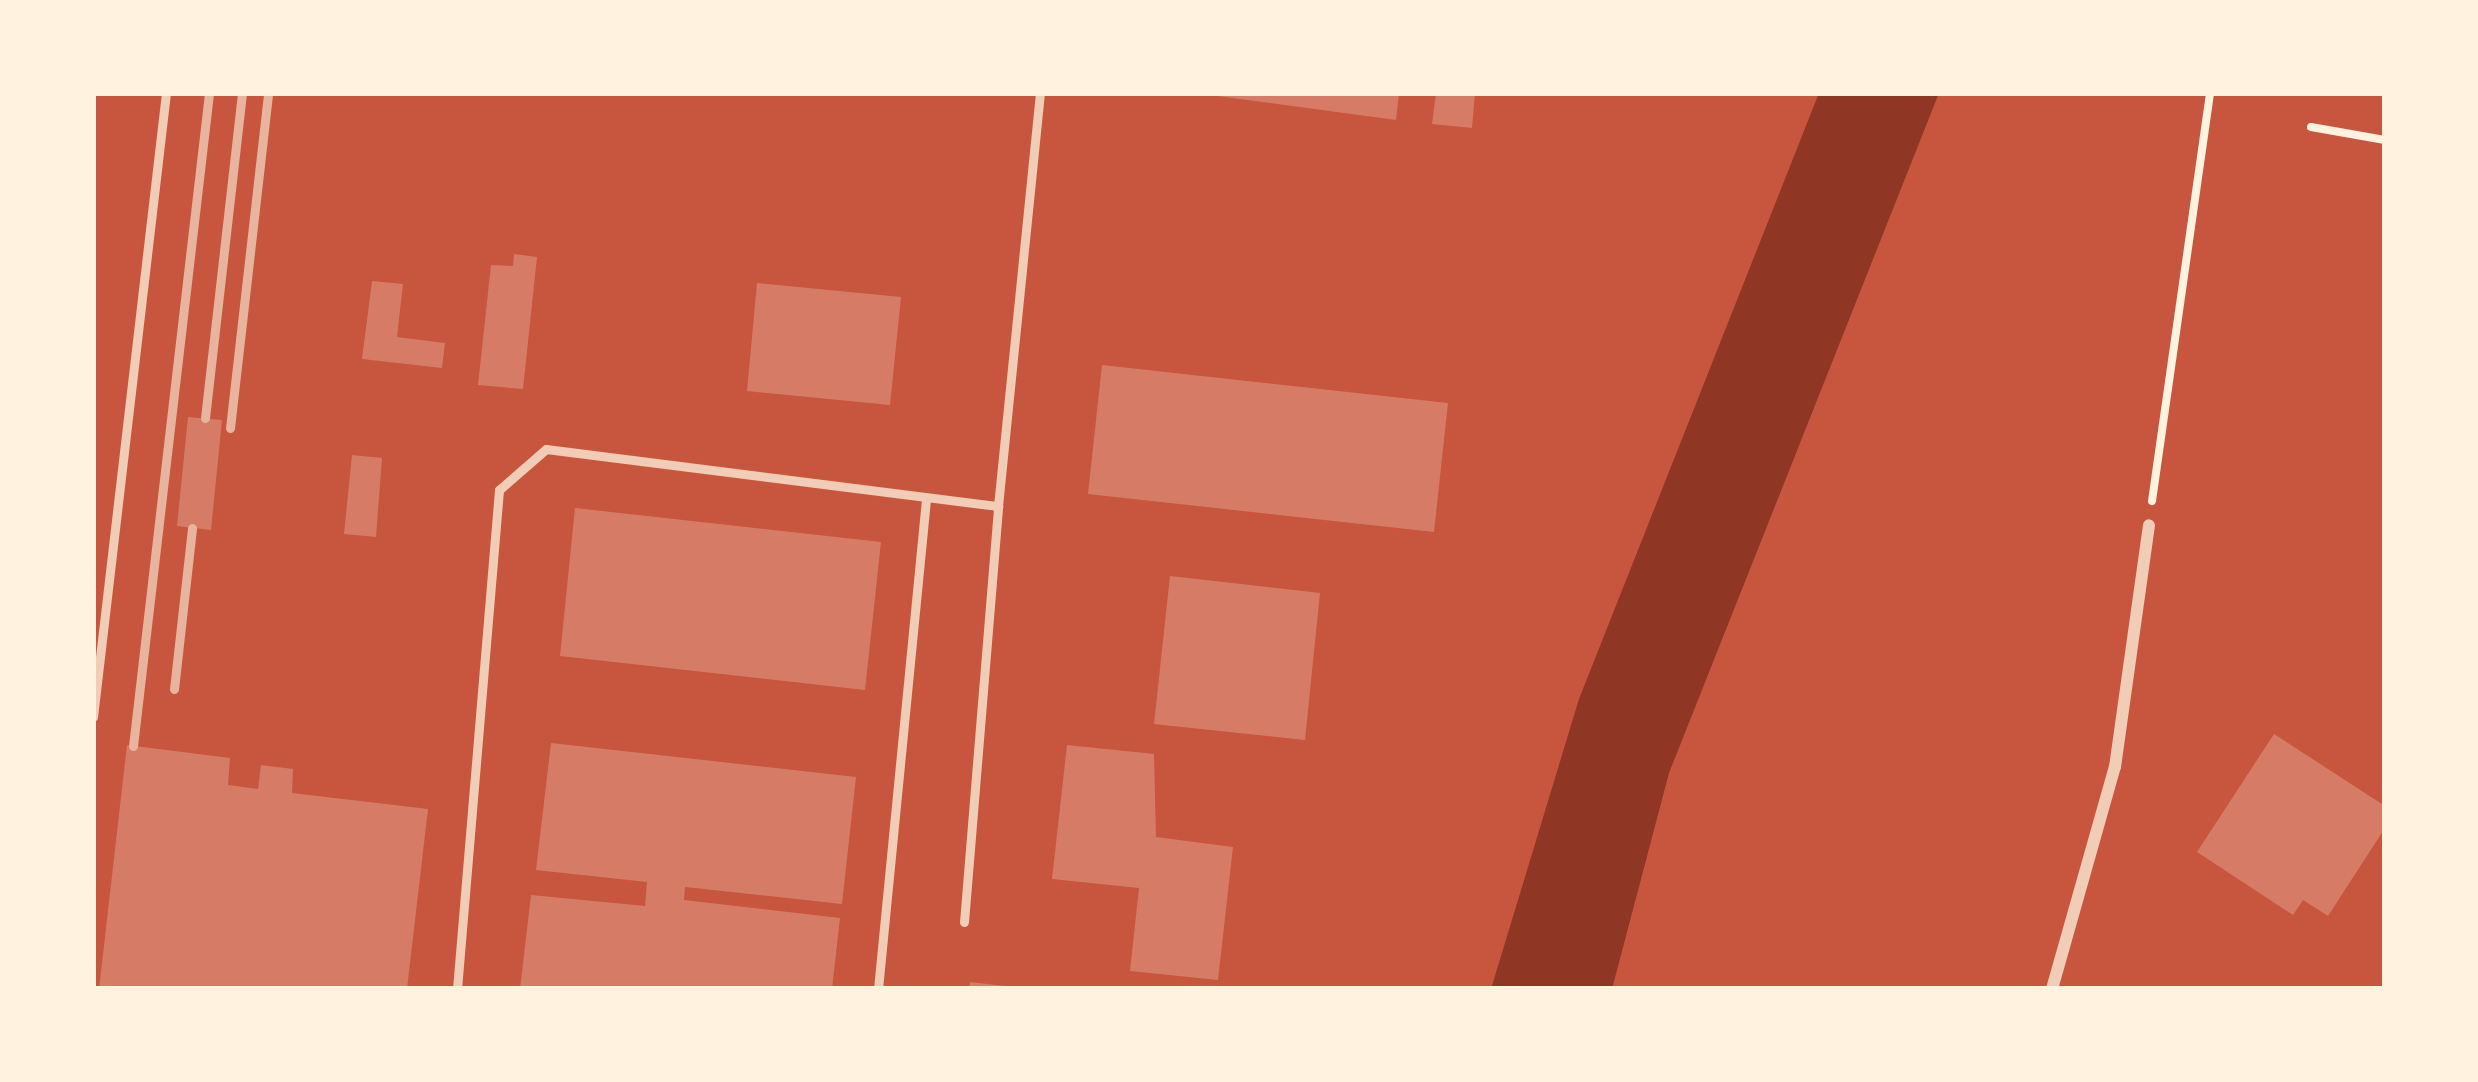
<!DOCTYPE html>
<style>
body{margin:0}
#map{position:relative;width:2478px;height:1082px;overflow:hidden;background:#c8553d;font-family:Barlow,sans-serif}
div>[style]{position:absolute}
.water>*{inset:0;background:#8f3625}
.building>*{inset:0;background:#d67c66}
.path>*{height:8px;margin:-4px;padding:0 4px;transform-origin:4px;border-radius:4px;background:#fff3e0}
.service>*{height:9px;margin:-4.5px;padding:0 4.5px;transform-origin:4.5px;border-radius:4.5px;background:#f1ccb7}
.minor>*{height:12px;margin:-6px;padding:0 6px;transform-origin:6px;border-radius:6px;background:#f1ccb7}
.rail>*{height:9px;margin:-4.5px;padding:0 4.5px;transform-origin:4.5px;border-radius:4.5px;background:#e9b49f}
span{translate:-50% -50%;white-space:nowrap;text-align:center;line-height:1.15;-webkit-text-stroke:9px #fff3e0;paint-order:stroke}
.frame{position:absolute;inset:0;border:96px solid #fff3e0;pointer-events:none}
</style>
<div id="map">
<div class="water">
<i style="clip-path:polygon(1819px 93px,1939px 93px,1669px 773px,1612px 989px,1491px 989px,1579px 699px)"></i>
</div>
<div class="building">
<i style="clip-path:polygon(1195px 93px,1399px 93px,1396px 120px)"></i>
<i style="clip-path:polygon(1436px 93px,1475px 93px,1472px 128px,1432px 124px)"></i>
<i style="clip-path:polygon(514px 254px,537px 257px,523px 389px,478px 385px,491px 265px,513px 266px)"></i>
<i style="clip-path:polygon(372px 281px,403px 284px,397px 337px,445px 343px,442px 368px,362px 359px)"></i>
<i style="clip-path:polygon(757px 283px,901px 297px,890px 405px,747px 391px)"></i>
<i style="clip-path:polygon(1102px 365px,1448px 403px,1434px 532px,1088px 494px)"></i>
<i style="clip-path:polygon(188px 417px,222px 420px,211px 530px,177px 526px)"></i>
<i style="clip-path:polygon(352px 455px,382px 458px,376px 537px,344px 534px)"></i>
<i style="clip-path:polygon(575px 508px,881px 542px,865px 690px,560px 656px)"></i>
<i style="clip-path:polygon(1170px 576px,1320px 593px,1305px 740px,1154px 724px)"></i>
<i style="clip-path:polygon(2274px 734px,2385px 806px,2385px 828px,2328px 916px,2303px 900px,2293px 915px,2197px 852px)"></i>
<i style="clip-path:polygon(551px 743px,856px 777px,842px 904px,685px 887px,684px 900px,840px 918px,832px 989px,520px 989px,531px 895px,645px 906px,647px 882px,536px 870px)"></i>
<i style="clip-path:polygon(127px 745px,230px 758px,228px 785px,258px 789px,261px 765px,293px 769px,292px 793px,428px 809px,407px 989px,99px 989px)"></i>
<i style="clip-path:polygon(1067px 745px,1154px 754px,1156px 837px,1233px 847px,1218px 980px,1130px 971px,1139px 888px,1052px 879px)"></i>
<i style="clip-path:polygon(970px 982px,1005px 986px,1005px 989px,969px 989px)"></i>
</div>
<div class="path">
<i style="left:2311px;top:127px;width:75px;rotate:10deg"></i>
<i style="left:2152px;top:501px;width:412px;rotate:-81.9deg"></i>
</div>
<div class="service">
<i style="left:93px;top:717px;width:628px;rotate:-83.33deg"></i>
<i style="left:964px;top:922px;width:417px;rotate:-85.3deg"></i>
<i style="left:457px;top:989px;width:501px;rotate:-85.19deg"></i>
<i style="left:499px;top:490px;width:62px;rotate:-41.1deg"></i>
<i style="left:546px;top:449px;width:456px;rotate:7.2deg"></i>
<i style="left:998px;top:506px;width:415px;rotate:-84.2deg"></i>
<i style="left:878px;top:989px;width:494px;rotate:-84.4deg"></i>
</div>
<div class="minor">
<i style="left:2052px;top:989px;width:231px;rotate:-74.2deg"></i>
<i style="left:2115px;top:767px;width:244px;rotate:-82deg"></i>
</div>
<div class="rail">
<i style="left:205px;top:418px;width:327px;rotate:-83.5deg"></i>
<i style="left:230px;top:428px;width:337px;rotate:-83.5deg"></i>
<i style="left:174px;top:689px;width:162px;rotate:-83.6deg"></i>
<i style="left:133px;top:746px;width:657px;rotate:-83.36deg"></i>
</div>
<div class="frame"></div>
</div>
